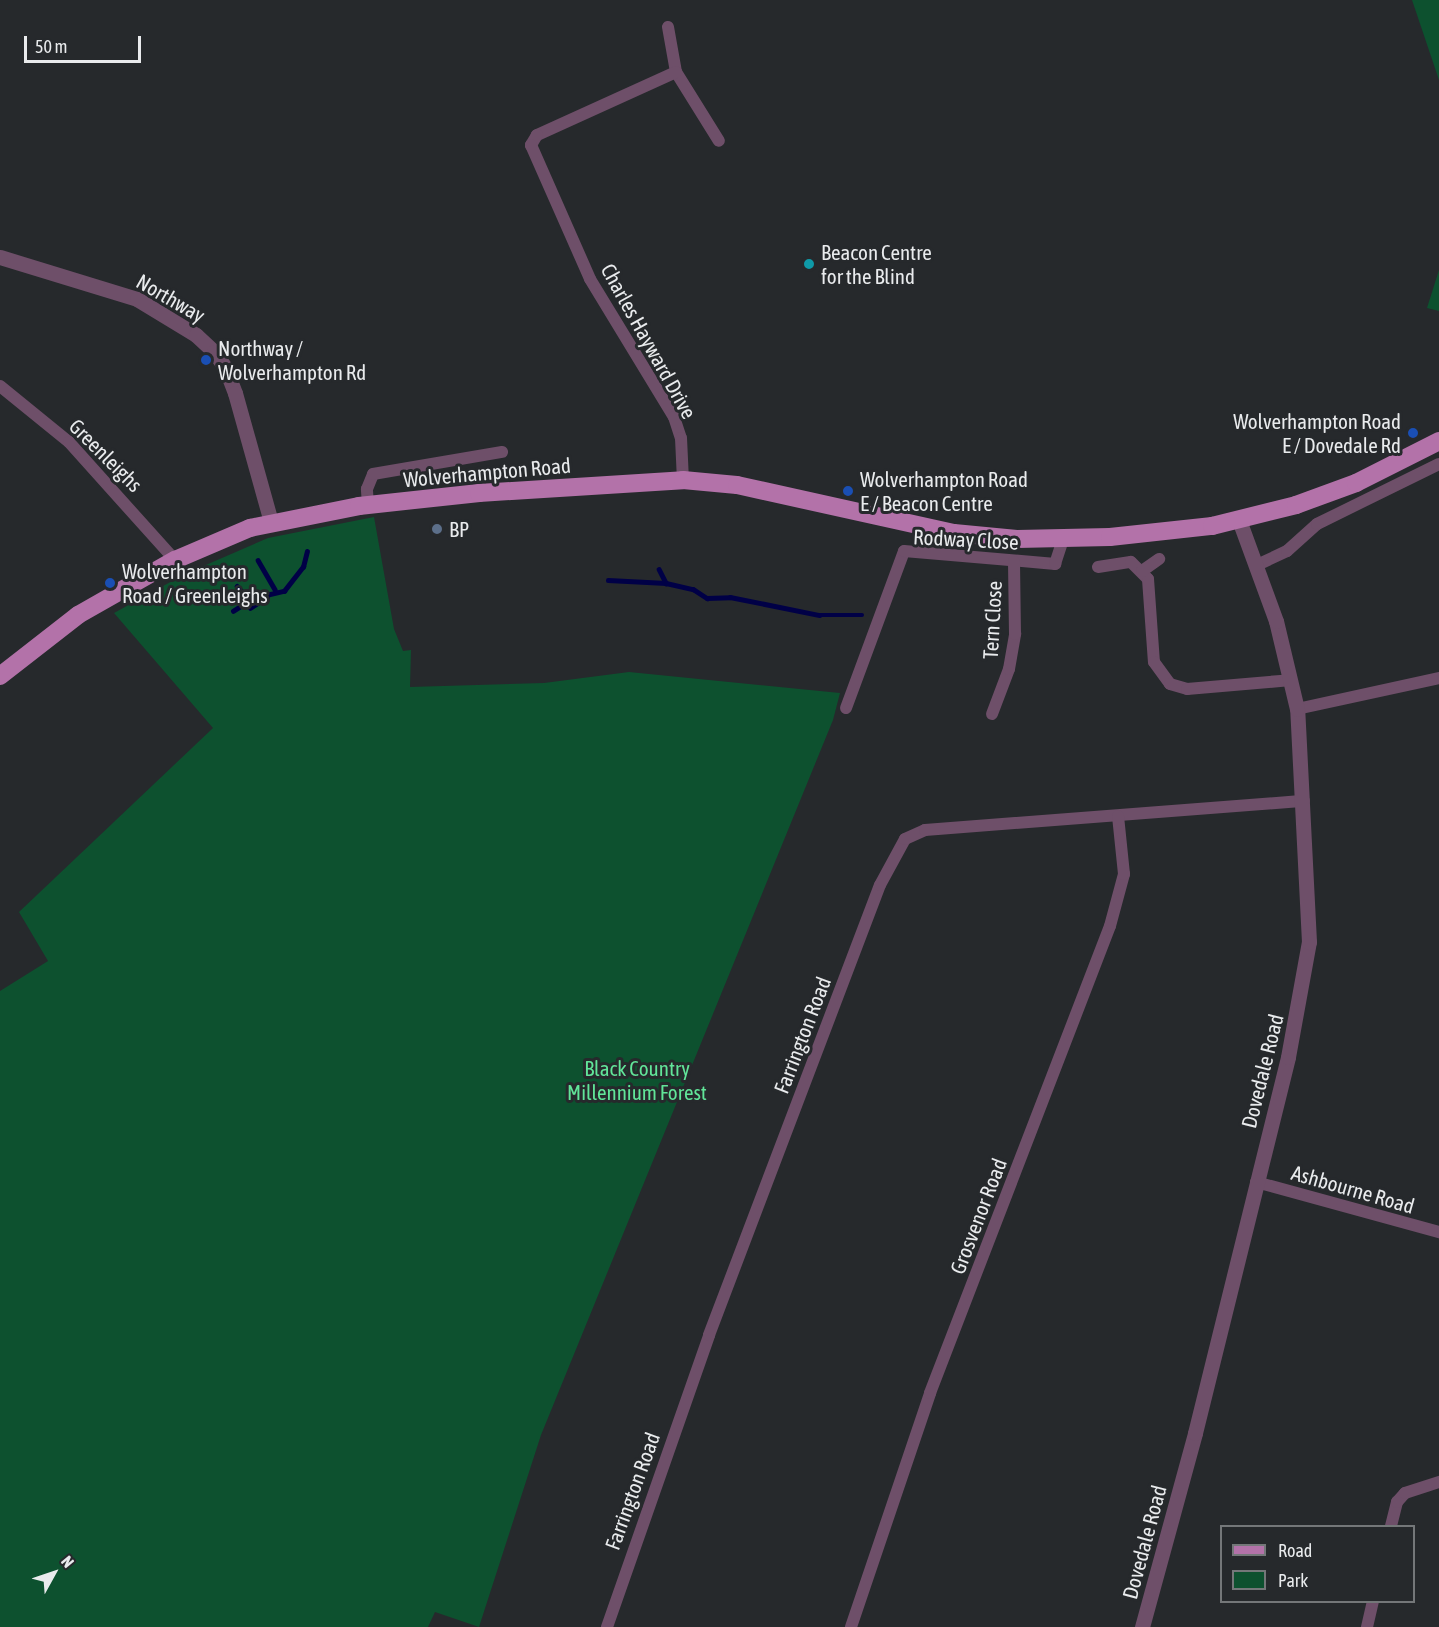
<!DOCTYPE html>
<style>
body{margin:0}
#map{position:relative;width:1439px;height:1627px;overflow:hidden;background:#26292c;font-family:"Asap Condensed",sans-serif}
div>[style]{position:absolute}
.green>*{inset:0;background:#0d512f}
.stream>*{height:4.5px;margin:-2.25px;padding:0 2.25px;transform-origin:2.25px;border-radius:2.25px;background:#000046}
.minor>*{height:12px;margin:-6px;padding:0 6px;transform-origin:6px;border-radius:6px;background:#6e4f69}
.tertiary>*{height:15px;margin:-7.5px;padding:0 7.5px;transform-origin:7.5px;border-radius:7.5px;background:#6e4f69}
.primary>*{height:18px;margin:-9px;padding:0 9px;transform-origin:9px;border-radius:9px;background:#b372a9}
.dots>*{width:16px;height:16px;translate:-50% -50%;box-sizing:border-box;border:3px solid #26292c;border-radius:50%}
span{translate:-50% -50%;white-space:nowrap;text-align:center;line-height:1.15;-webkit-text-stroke:6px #26292c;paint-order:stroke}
.poi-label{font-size:21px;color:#e9ebed}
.left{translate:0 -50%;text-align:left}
.right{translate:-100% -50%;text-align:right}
.street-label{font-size:21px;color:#e9ebed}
.park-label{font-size:21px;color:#61e599}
.legend{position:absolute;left:1220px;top:1525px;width:195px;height:78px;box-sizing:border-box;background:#26292c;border:2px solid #747779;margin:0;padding:8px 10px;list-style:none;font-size:18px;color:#e9ebed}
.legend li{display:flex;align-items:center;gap:12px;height:30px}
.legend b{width:30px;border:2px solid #747779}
.north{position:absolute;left:24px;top:1543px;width:60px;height:60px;-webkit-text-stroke:4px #26292c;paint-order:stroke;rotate:50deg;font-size:16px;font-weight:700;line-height:24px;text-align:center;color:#e9ebed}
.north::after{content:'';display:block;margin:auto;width:21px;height:27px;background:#e9ebed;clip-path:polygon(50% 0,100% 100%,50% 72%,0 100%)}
.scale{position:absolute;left:24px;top:36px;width:117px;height:27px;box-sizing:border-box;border:3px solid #e9ebed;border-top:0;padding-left:8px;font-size:18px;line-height:21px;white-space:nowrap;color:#e9ebed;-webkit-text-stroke:4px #26292c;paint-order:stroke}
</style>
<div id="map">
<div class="green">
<i style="clip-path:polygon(1412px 0,1439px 0,1439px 80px)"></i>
<i style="clip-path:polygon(1439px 270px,1439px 311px,1427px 308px)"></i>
<i style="clip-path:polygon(374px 517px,394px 629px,403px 651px,411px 650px,410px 687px,544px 683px,629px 672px,840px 693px,833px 720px,541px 1435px,479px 1627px,435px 1612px,428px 1627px,0 1627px,0 991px,48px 961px,19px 912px,213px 728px,114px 613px,185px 574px,268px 538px)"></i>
</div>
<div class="stream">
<i style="left:258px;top:560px;width:34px;rotate:60deg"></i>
<i style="left:659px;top:569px;width:16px;rotate:63deg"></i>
<i style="left:608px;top:580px;width:58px;rotate:3deg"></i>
<i style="left:666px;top:583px;width:28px;rotate:13deg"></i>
<i style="left:693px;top:589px;width:17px;rotate:33deg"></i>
<i style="left:707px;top:598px;width:23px;rotate:-2deg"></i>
<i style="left:730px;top:597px;width:91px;rotate:11.4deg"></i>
<i style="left:819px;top:615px;width:43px"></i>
<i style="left:237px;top:586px;width:15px;rotate:48deg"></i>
<i style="left:221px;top:594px;width:32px;rotate:7deg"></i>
<i style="left:253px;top:598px;width:32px;rotate:-13deg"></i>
<i style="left:284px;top:591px;width:31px;rotate:-52deg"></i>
<i style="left:303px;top:567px;width:16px;rotate:-76deg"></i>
<i style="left:250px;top:608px;width:20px;rotate:-33deg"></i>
<i style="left:233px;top:611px;width:24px;rotate:-33deg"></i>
</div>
<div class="minor">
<i style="left:668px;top:27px;width:46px;rotate:79.9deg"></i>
<i style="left:676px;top:72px;width:81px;rotate:58.1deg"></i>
<i style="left:676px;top:72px;width:153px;rotate:155.6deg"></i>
<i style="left:537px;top:135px;width:12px;rotate:121deg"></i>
<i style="left:531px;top:145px;width:146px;rotate:66.2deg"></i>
<i style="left:590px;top:279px;width:162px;rotate:58.7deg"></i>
<i style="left:674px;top:417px;width:22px;rotate:72deg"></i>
<i style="left:681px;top:438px;width:42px;rotate:87.3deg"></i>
<i style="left:0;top:386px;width:89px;rotate:39.1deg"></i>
<i style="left:69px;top:442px;width:159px;rotate:48.1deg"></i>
<i style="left:368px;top:505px;width:16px;rotate:-94deg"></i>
<i style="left:367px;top:489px;width:16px;rotate:-68deg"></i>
<i style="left:373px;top:474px;width:131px;rotate:-9.7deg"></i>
<i style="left:1257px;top:565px;width:33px;rotate:-25deg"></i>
<i style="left:1287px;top:551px;width:40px;rotate:-42deg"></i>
<i style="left:1317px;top:524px;width:136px;rotate:-26.2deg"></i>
<i style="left:1098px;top:567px;width:33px;rotate:-9deg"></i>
<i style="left:1131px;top:562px;width:24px;rotate:45deg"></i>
<i style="left:1148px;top:579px;width:83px;rotate:85.9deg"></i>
<i style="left:1154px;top:662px;width:27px;rotate:54deg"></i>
<i style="left:1170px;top:684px;width:18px;rotate:16deg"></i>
<i style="left:1187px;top:689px;width:104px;rotate:-4.9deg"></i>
<i style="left:1142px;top:571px;width:21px;rotate:-35deg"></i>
<i style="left:846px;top:708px;width:167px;rotate:-69.7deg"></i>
<i style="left:904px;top:551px;width:152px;rotate:4.9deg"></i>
<i style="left:1055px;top:564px;width:26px;rotate:-72deg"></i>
<i style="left:1297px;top:709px;width:145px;rotate:-12.3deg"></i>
<i style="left:992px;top:714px;width:48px;rotate:-69.3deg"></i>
<i style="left:1009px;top:669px;width:36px;rotate:-80deg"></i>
<i style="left:1015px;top:634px;width:72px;rotate:-90.8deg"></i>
<i style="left:1256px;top:1182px;width:190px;rotate:15.3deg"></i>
<i style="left:1391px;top:1526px;width:25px;rotate:-76deg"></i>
<i style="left:1397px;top:1502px;width:12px;rotate:-48deg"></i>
<i style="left:1405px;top:1493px;width:36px;rotate:-18deg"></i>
<i style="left:607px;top:1627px;width:309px;rotate:-70.7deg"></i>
<i style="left:709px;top:1335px;width:481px;rotate:-69.2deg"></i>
<i style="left:880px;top:885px;width:52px;rotate:-61.5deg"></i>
<i style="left:905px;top:839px;width:22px;rotate:-24deg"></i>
<i style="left:925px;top:830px;width:380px;rotate:-4.4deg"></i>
<i style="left:851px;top:1627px;width:247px;rotate:-71.3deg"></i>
<i style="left:930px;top:1393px;width:500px;rotate:-68.92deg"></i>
<i style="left:1110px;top:926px;width:54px;rotate:-74.9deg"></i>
<i style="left:1124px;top:874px;width:58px;rotate:-95.9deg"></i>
<i style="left:1367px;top:1627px;width:26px;rotate:-77deg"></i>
</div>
<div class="tertiary">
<i style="left:0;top:257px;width:143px;rotate:17deg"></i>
<i style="left:137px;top:299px;width:69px;rotate:31.4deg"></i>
<i style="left:196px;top:335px;width:25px;rotate:43deg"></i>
<i style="left:214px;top:352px;width:19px;rotate:54deg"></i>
<i style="left:225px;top:367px;width:28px;rotate:69deg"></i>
<i style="left:235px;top:393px;width:134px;rotate:74.4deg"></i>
<i style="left:1142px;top:1627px;width:201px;rotate:-74.7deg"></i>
<i style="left:1195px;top:1433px;width:387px;rotate:-76.1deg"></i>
<i style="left:1288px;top:1057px;width:117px;rotate:-79.7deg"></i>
<i style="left:1309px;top:942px;width:233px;rotate:-92.9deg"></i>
<i style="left:1297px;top:709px;width:90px;rotate:-103.4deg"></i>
<i style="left:1276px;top:621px;width:108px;rotate:-110.1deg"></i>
</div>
<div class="primary">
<i style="left:0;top:676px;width:99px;rotate:-38deg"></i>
<i style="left:78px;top:615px;width:112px;rotate:-29.6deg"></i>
<i style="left:175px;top:560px;width:82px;rotate:-23.1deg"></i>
<i style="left:250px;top:528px;width:111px;rotate:-11.4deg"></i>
<i style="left:359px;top:506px;width:121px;rotate:-6.2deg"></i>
<i style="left:479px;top:493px;width:204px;rotate:-3.6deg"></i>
<i style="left:683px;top:480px;width:54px;rotate:5.3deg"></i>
<i style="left:737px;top:485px;width:222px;rotate:12.5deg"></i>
<i style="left:954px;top:533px;width:63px;rotate:5.4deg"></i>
<i style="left:1017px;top:539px;width:93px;rotate:-1.2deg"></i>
<i style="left:1110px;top:537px;width:103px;rotate:-6.2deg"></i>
<i style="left:1212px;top:526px;width:87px;rotate:-14deg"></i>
<i style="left:1296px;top:505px;width:64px;rotate:-20.1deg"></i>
<i style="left:1356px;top:483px;width:93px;rotate:-26.8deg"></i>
</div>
<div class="dots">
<i style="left:809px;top:264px;background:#0f9aa8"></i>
<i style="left:206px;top:360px;background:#1a4fb4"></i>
<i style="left:1413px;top:433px;background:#1a4fb4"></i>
<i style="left:848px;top:491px;background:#1a4fb4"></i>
<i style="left:437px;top:529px;background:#5c6f8a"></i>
<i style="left:110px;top:583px;background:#1a4fb4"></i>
</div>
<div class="poi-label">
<span class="left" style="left:821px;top:264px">Beacon Centre<br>for the Blind</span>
<span class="left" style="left:218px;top:360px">Northway /<br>Wolverhampton Rd</span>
<span class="right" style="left:1401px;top:433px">Wolverhampton Road<br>E / Dovedale Rd</span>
<span class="left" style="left:860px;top:491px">Wolverhampton Road<br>E / Beacon Centre</span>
<span class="left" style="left:449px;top:529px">BP</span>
<span class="left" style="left:122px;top:583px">Wolverhampton<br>Road / Greenleighs</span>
</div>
<div class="street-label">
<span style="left:171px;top:298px;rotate:30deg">Northway</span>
<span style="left:649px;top:341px;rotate:61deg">Charles Hayward Drive</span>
<span style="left:106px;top:455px;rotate:45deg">Greenleighs</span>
<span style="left:487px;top:472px;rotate:-5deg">Wolverhampton Road</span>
<span style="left:966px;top:539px;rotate:3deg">Rodway Close</span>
<span style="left:992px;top:620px;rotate:-87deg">Tern Close</span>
<span style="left:802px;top:1035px;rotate:-69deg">Farrington Road</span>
<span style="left:1262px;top:1071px;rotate:-76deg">Dovedale Road</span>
<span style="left:1353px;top:1189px;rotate:16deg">Ashbourne Road</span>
<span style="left:978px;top:1216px;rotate:-69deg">Grosvenor Road</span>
<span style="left:632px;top:1491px;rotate:-70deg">Farrington Road</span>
<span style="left:1144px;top:1542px;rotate:-75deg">Dovedale Road</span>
</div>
<div class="park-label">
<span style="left:637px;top:1080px">Black Country<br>Millennium Forest</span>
</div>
<ul class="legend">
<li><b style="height:8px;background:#b372a9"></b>Road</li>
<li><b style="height:16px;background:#0d512f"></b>Park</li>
</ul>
<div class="north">N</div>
<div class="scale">50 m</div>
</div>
